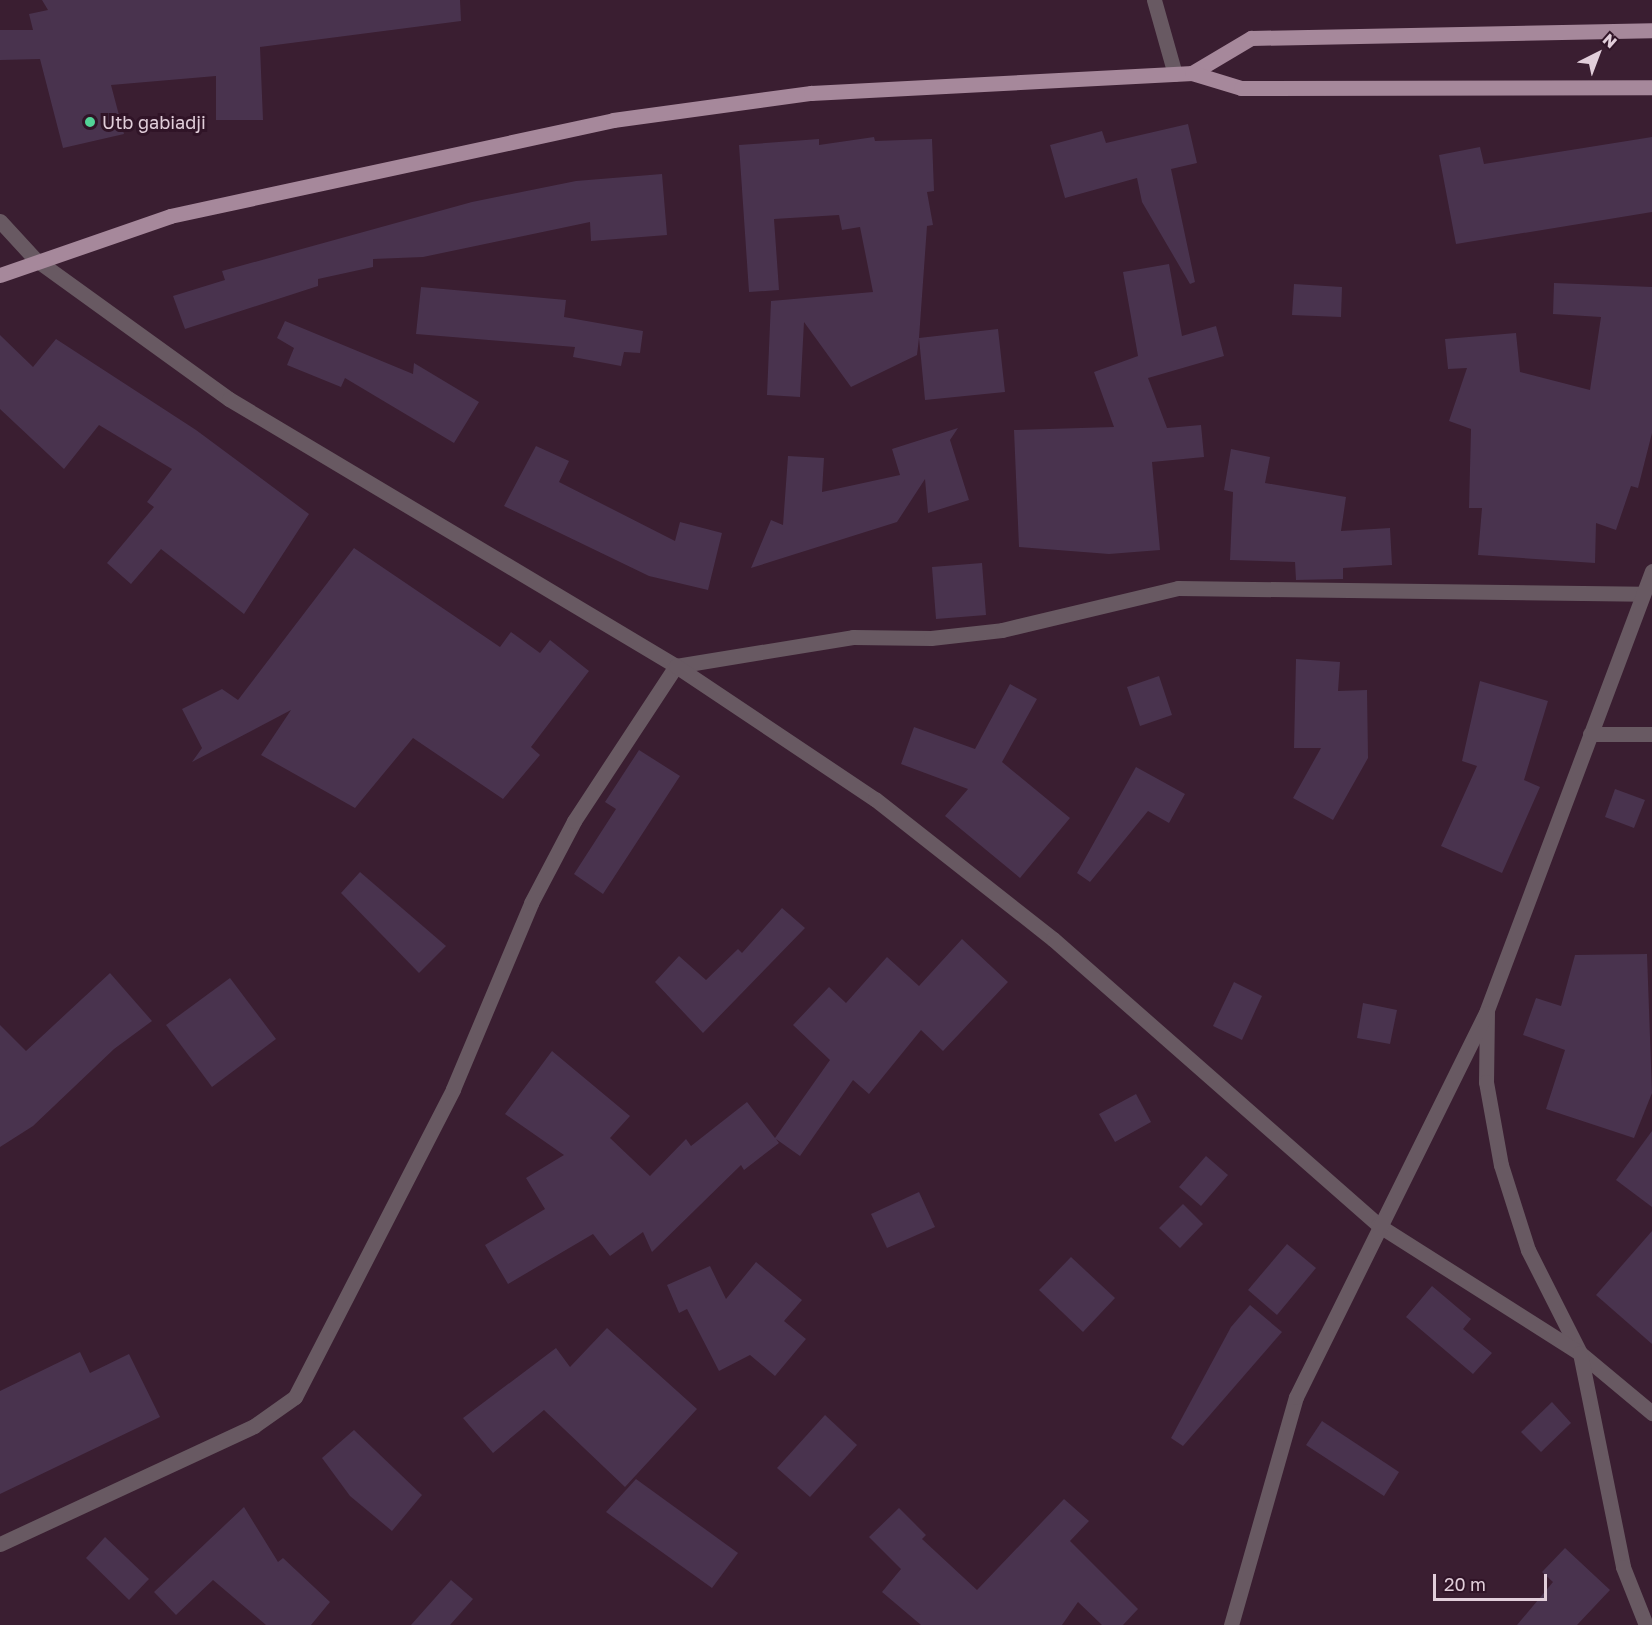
<!DOCTYPE html>
<style>
body{margin:0}
#map{position:relative;width:1652px;height:1625px;overflow:hidden;background:#3a1e31;font-family:"Golos Text",sans-serif}
div>[style]{position:absolute}
.building>*{inset:0;background:#49334e}
.minor>*{height:15px;margin:-7.5px;padding:0 7.5px;transform-origin:7.5px;border-radius:7.5px;background:#685962}
.tertiary>*{height:15px;margin:-7.5px;padding:0 7.5px;transform-origin:7.5px;border-radius:7.5px;background:#685962}
.primary>*{height:15px;margin:-7.5px;padding:0 7.5px;transform-origin:7.5px;border-radius:7.5px;background:#a6889b}
.dots>*{width:16px;height:16px;translate:-50% -50%;box-sizing:border-box;border:3px solid #301427;border-radius:50%}
span{translate:-50% -50%;white-space:nowrap;text-align:center;line-height:1.15;-webkit-text-stroke:6px #301427;paint-order:stroke}
.poi-label{font-size:18px;color:#e1ceda}
.left{translate:0 -50%;text-align:left}
.north{position:absolute;left:1568px;top:24px;width:60px;height:60px;-webkit-text-stroke:4px #301427;paint-order:stroke;rotate:42deg;font-size:16px;font-weight:700;line-height:24px;text-align:center;color:#e1ceda}
.north::after{content:'';display:block;margin:auto;width:21px;height:27px;background:#e1ceda;clip-path:polygon(50% 0,100% 100%,50% 72%,0 100%)}
.scale{position:absolute;left:1433px;top:1574px;width:114px;height:27px;box-sizing:border-box;border:3px solid #e1ceda;border-top:0;padding-left:8px;font-size:18px;line-height:21px;white-space:nowrap;color:#e1ceda;-webkit-text-stroke:4px #301427;paint-order:stroke}
</style>
<div id="map">
<div class="building">
<i style="clip-path:polygon(42px 0,460px 0,461px 21px,260px 47px,263px 120px,216px 120px,216px 76px,111px 85px,124px 134px,63px 148px,40px 59px,0 60px,0 30px,33px 30px,29px 14px,48px 10px)"></i>
<i style="clip-path:polygon(1188px 124px,1197px 163px,1171px 169px,1195px 282px,1190px 284px,1142px 202px,1137px 178px,1065px 198px,1050px 145px,1102px 131px,1106px 143px)"></i>
<i style="clip-path:polygon(874px 137px,875px 141px,932px 139px,934px 191px,927px 192px,933px 225px,927px 226px,919px 338px,998px 329px,1005px 392px,925px 400px,919px 338px,917px 355px,851px 387px,804px 322px,800px 397px,767px 395px,771px 301px,873px 292px,860px 227px,842px 230px,839px 215px,774px 219px,779px 290px,749px 292px,739px 145px,819px 139px,819px 145px)"></i>
<i style="clip-path:polygon(1652px 137px,1652px 212px,1456px 244px,1439px 155px,1480px 147px,1484px 164px)"></i>
<i style="clip-path:polygon(662px 174px,667px 235px,591px 241px,590px 222px,423px 257px,373px 259px,373px 267px,318px 279px,318px 286px,185px 329px,173px 296px,225px 280px,222px 271px,472px 202px,576px 181px)"></i>
<i style="clip-path:polygon(1169px 264px,1182px 336px,1216px 326px,1224px 356px,1148px 378px,1167px 428px,1201px 425px,1204px 457px,1152px 462px,1160px 550px,1109px 554px,1019px 547px,1014px 430px,1114px 427px,1094px 372px,1138px 356px,1123px 272px)"></i>
<i style="clip-path:polygon(1554px 283px,1652px 287px,1652px 433px,1638px 488px,1631px 486px,1616px 530px,1596px 523px,1595px 563px,1478px 555px,1482px 508px,1469px 508px,1471px 429px,1449px 421px,1467px 368px,1448px 369px,1445px 339px,1516px 333px,1520px 372px,1590px 390px,1601px 317px,1553px 314px)"></i>
<i style="clip-path:polygon(1294px 284px,1342px 287px,1341px 317px,1292px 315px)"></i>
<i style="clip-path:polygon(421px 287px,566px 300px,564px 317px,643px 331px,640px 353px,624px 352px,621px 366px,573px 357px,575px 347px,416px 334px)"></i>
<i style="clip-path:polygon(285px 321px,413px 374px,414px 363px,479px 402px,454px 443px,345px 378px,341px 387px,287px 365px,294px 348px,277px 338px)"></i>
<i style="clip-path:polygon(0 335px,33px 367px,56px 339px,196px 430px,309px 514px,244px 614px,161px 549px,131px 584px,107px 563px,154px 507px,147px 502px,172px 469px,99px 425px,64px 469px,0 409px)"></i>
<i style="clip-path:polygon(958px 428px,950px 440px,969px 500px,928px 513px,925px 479px,897px 522px,751px 568px,771px 520px,783px 525px,788px 456px,824px 458px,822px 492px,900px 475px,892px 449px)"></i>
<i style="clip-path:polygon(536px 446px,569px 461px,559px 482px,675px 541px,680px 522px,722px 533px,708px 590px,649px 576px,504px 506px)"></i>
<i style="clip-path:polygon(1231px 449px,1270px 457px,1265px 483px,1346px 497px,1341px 531px,1390px 528px,1392px 565px,1343px 568px,1343px 579px,1296px 580px,1295px 562px,1230px 560px,1233px 492px,1224px 490px)"></i>
<i style="clip-path:polygon(354px 548px,500px 647px,511px 632px,540px 653px,550px 640px,589px 671px,531px 747px,540px 755px,503px 799px,413px 738px,355px 808px,261px 755px,291px 710px,192px 762px,202px 748px,182px 709px,222px 689px,238px 700px)"></i>
<i style="clip-path:polygon(982px 563px,986px 615px,936px 619px,932px 567px)"></i>
<i style="clip-path:polygon(1296px 659px,1340px 662px,1338px 691px,1367px 690px,1368px 758px,1333px 820px,1293px 798px,1321px 748px,1294px 748px)"></i>
<i style="clip-path:polygon(1159px 676px,1172px 715px,1140px 726px,1127px 687px)"></i>
<i style="clip-path:polygon(1480px 681px,1548px 701px,1524px 780px,1540px 787px,1502px 873px,1441px 846px,1477px 766px,1462px 761px)"></i>
<i style="clip-path:polygon(1010px 684px,1037px 699px,1002px 762px,1070px 818px,1020px 878px,945px 816px,968px 789px,901px 764px,914px 727px,975px 749px)"></i>
<i style="clip-path:polygon(639px 750px,680px 776px,603px 894px,574px 874px,616px 809px,605px 802px)"></i>
<i style="clip-path:polygon(1136px 767px,1185px 794px,1169px 823px,1148px 811px,1090px 882px,1077px 873px)"></i>
<i style="clip-path:polygon(1615px 789px,1645px 800px,1634px 828px,1605px 817px)"></i>
<i style="clip-path:polygon(360px 872px,446px 946px,419px 973px,341px 893px)"></i>
<i style="clip-path:polygon(782px 908px,805px 928px,703px 1033px,655px 982px,679px 956px,706px 980px,738px 949px,742px 953px)"></i>
<i style="clip-path:polygon(962px 939px,1008px 982px,943px 1051px,921px 1030px,869px 1094px,853px 1080px,800px 1156px,776px 1139px,779px 1143px,744px 1170px,741px 1165px,652px 1252px,643px 1232px,610px 1256px,593px 1234px,508px 1284px,485px 1245px,545px 1209px,526px 1178px,564px 1155px,505px 1114px,552px 1051px,630px 1116px,610px 1138px,650px 1176px,686px 1139px,691px 1146px,747px 1102px,775px 1138px,830px 1060px,793px 1025px,829px 987px,846px 1003px,887px 957px,919px 986px)"></i>
<i style="clip-path:polygon(1647px 954px,1652px 1093px,1634px 1138px,1546px 1109px,1565px 1050px,1523px 1035px,1536px 998px,1561px 1006px,1575px 955px)"></i>
<i style="clip-path:polygon(110px 973px,152px 1021px,114px 1049px,33px 1126px,0 1147px,0 1025px,26px 1051px)"></i>
<i style="clip-path:polygon(230px 978px,276px 1039px,212px 1087px,166px 1025px)"></i>
<i style="clip-path:polygon(1234px 982px,1262px 996px,1242px 1040px,1213px 1026px)"></i>
<i style="clip-path:polygon(1363px 1003px,1397px 1010px,1390px 1044px,1357px 1038px)"></i>
<i style="clip-path:polygon(1136px 1094px,1151px 1122px,1115px 1142px,1099px 1114px)"></i>
<i style="clip-path:polygon(1652px 1131px,1652px 1207px,1616px 1180px)"></i>
<i style="clip-path:polygon(1206px 1156px,1228px 1175px,1201px 1206px,1179px 1187px)"></i>
<i style="clip-path:polygon(919px 1192px,935px 1227px,887px 1248px,871px 1214px)"></i>
<i style="clip-path:polygon(1183px 1204px,1203px 1224px,1180px 1248px,1159px 1228px)"></i>
<i style="clip-path:polygon(1652px 1231px,1652px 1344px,1596px 1295px)"></i>
<i style="clip-path:polygon(1287px 1244px,1316px 1268px,1277px 1315px,1248px 1290px)"></i>
<i style="clip-path:polygon(1071px 1257px,1115px 1298px,1083px 1332px,1039px 1290px)"></i>
<i style="clip-path:polygon(756px 1262px,802px 1300px,784px 1321px,806px 1339px,775px 1376px,750px 1355px,719px 1371px,687px 1309px,679px 1313px,667px 1285px,710px 1266px,726px 1299px)"></i>
<i style="clip-path:polygon(1432px 1286px,1471px 1319px,1463px 1329px,1492px 1353px,1473px 1374px,1406px 1317px)"></i>
<i style="clip-path:polygon(1250px 1305px,1282px 1332px,1183px 1446px,1171px 1438px,1231px 1327px)"></i>
<i style="clip-path:polygon(607px 1328px,697px 1409px,625px 1487px,544px 1410px,493px 1453px,463px 1418px,556px 1348px,570px 1367px)"></i>
<i style="clip-path:polygon(80px 1352px,90px 1373px,129px 1354px,160px 1417px,0 1494px,0 1391px)"></i>
<i style="clip-path:polygon(1552px 1402px,1571px 1423px,1541px 1452px,1521px 1432px)"></i>
<i style="clip-path:polygon(825px 1415px,857px 1445px,810px 1497px,777px 1468px)"></i>
<i style="clip-path:polygon(1322px 1421px,1399px 1472px,1384px 1496px,1306px 1445px)"></i>
<i style="clip-path:polygon(354px 1430px,422px 1495px,392px 1531px,350px 1496px,322px 1458px)"></i>
<i style="clip-path:polygon(636px 1479px,738px 1553px,712px 1588px,606px 1512px)"></i>
<i style="clip-path:polygon(1064px 1499px,1089px 1521px,1070px 1541px,1138px 1609px,1123px 1625px,1102px 1625px,1078px 1602px,1062px 1625px,921px 1625px,882px 1592px,901px 1569px,869px 1537px,899px 1508px,926px 1535px,922px 1539px,977px 1590px)"></i>
<i style="clip-path:polygon(244px 1507px,278px 1562px,283px 1558px,330px 1602px,311px 1625px,266px 1625px,213px 1580px,176px 1615px,154px 1592px)"></i>
<i style="clip-path:polygon(105px 1537px,149px 1579px,129px 1600px,86px 1558px)"></i>
<i style="clip-path:polygon(1565px 1548px,1610px 1590px,1577px 1625px,1517px 1625px,1553px 1582px,1542px 1572px)"></i>
<i style="clip-path:polygon(451px 1580px,473px 1599px,450px 1625px,411px 1625px)"></i>
</div>
<div class="minor">
<i style="left:1154px;top:0;width:77px;rotate:74.2deg"></i>
<i style="left:35px;top:259px;width:239px;rotate:35.8deg"></i>
<i style="left:229px;top:399px;width:521px;rotate:30.85deg"></i>
<i style="left:676px;top:666px;width:179px;rotate:-9.3deg"></i>
<i style="left:853px;top:637px;width:78px;rotate:0.7deg"></i>
<i style="left:931px;top:638px;width:71px;rotate:-6.4deg"></i>
<i style="left:1002px;top:630px;width:181px;rotate:-13.4deg"></i>
<i style="left:1178px;top:588px;width:464px;rotate:0.7deg"></i>
<i style="left:1652px;top:571px;width:470px;rotate:110.6deg"></i>
<i style="left:1487px;top:1011px;width:71px;rotate:90.8deg"></i>
<i style="left:1486px;top:1082px;width:84px;rotate:79.8deg"></i>
<i style="left:1501px;top:1165px;width:89px;rotate:72.4deg"></i>
<i style="left:1528px;top:1250px;width:115px;rotate:63.2deg"></i>
<i style="left:1580px;top:1353px;width:94px;rotate:39.8deg"></i>
<i style="left:1590px;top:734px;width:62px"></i>
<i style="left:0;top:1544px;width:280px;rotate:-24.9deg"></i>
<i style="left:254px;top:1426px;width:50px;rotate:-35.3deg"></i>
<i style="left:295px;top:1397px;width:346px;rotate:-62.8deg"></i>
<i style="left:453px;top:1089px;width:202px;rotate:-67.2deg"></i>
<i style="left:531px;top:903px;width:93px;rotate:-62.3deg"></i>
<i style="left:574px;top:821px;width:186px;rotate:-56.7deg"></i>
<i style="left:676px;top:666px;width:239px;rotate:33.8deg"></i>
<i style="left:875px;top:799px;width:226px;rotate:38.2deg"></i>
<i style="left:1053px;top:939px;width:433px;rotate:41.3deg"></i>
<i style="left:1378px;top:1225px;width:239px;rotate:32.4deg"></i>
<i style="left:1580px;top:1353px;width:218px;rotate:78.6deg"></i>
<i style="left:1623px;top:1567px;width:62px;rotate:68.4deg"></i>
<i style="left:1231px;top:1625px;width:237px;rotate:-74.1deg"></i>
<i style="left:1296px;top:1397px;width:428px;rotate:-63.7deg"></i>
</div>
<div class="tertiary">
<i style="left:0;top:221px;width:52px;rotate:47.4deg"></i>
</div>
<div class="primary">
<i style="left:1192px;top:73px;width:69px;rotate:-30.7deg"></i>
<i style="left:1251px;top:38px;width:401px;rotate:-1.1deg"></i>
<i style="left:0;top:275px;width:180px;rotate:-19.1deg"></i>
<i style="left:170px;top:216px;width:453px;rotate:-12.2deg"></i>
<i style="left:613px;top:120px;width:200px;rotate:-7.8deg"></i>
<i style="left:811px;top:93px;width:382px;rotate:-3deg"></i>
<i style="left:1192px;top:73px;width:51px;rotate:17deg"></i>
<i style="left:1241px;top:88px;width:411px;rotate:-0.1deg"></i>
</div>
<div class="dots">
<i style="left:90px;top:122px;background:#52d397"></i>
</div>
<div class="poi-label">
<span class="left" style="left:102px;top:122px">Utb gabiadji</span>
</div>
<div class="north">N</div>
<div class="scale">20 m</div>
</div>
